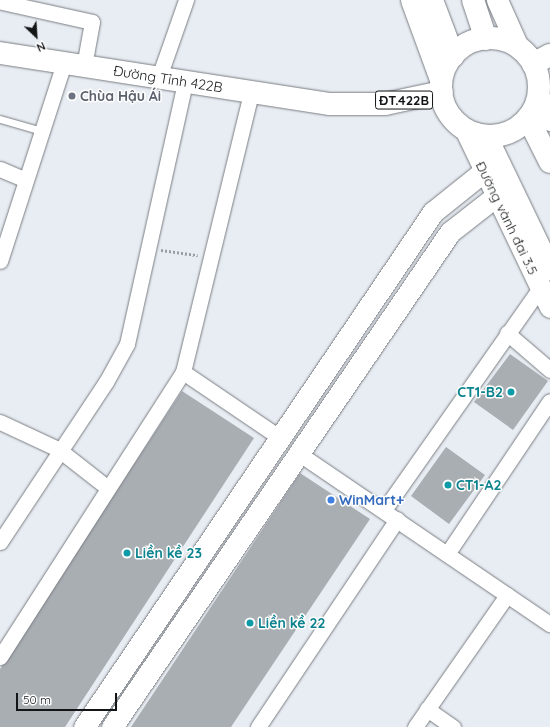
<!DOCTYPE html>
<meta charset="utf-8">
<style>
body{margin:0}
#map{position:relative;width:550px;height:727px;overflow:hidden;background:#e8edf3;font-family:Quicksand,sans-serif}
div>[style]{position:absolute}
.building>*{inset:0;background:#a9aeb3}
.path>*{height:2.5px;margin-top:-1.25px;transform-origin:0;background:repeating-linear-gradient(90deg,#9a9ea2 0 2px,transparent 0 4px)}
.roads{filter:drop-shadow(0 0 1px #797d82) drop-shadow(0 0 1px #797d82)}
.lane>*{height:7px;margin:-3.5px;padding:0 3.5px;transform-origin:3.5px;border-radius:3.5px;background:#fff}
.street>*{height:15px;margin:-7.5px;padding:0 7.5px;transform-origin:7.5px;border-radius:7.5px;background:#fff}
.secondary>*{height:21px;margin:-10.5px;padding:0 10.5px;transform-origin:10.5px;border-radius:10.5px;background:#fff}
.primary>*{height:22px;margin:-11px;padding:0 11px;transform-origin:11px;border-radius:11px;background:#fff}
.primary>.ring{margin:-11px;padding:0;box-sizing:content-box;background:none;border:22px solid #fff;border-radius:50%}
.dots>*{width:11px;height:11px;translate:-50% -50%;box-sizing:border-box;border:2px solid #fff;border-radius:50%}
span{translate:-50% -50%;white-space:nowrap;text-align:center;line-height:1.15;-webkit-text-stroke:3px #fff;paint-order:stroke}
.shield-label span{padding:1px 3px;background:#fff;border:1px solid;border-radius:3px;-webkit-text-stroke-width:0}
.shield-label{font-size:13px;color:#131517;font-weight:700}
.street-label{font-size:14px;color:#131517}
.worship-label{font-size:14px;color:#5b616d;font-weight:700}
.left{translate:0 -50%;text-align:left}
.culture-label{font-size:14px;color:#0d838f;font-weight:700}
.right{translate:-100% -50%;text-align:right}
.shop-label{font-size:14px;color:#366cbe;font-weight:700}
.north{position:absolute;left:16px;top:16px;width:40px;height:40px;-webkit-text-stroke:3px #fff;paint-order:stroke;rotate:155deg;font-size:11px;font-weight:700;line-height:16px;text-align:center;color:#131517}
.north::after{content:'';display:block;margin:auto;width:14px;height:18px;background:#131517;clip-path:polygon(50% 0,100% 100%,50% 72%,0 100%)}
.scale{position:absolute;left:16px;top:693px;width:101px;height:18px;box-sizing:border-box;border:2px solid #131517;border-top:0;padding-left:5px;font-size:12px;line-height:14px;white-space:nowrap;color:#131517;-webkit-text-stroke:3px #fff;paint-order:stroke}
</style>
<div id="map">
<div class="building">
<i style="clip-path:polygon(510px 354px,548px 381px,513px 430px,474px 402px)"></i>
<i style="clip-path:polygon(182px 391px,254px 438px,65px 727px,0 727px,0 669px)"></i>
<i style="clip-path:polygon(446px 447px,485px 475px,449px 524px,411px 496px)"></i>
<i style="clip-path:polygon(300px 473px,370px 519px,231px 727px,131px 727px)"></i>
</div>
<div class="path">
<i style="left:161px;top:250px;width:37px;rotate:8deg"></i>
</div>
<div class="roads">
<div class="lane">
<i style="left:0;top:119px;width:44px;rotate:15.9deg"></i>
</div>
<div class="street">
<i style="left:2px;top:2px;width:92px;rotate:12.5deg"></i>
<i style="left:92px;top:22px;width:45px;rotate:100.3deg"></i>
<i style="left:159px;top:77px;width:82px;rotate:-70.7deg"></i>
<i style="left:0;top:169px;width:28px;rotate:23deg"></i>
<i style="left:0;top:261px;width:208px;rotate:-72.1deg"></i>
<i style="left:507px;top:333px;width:57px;rotate:40.7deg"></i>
<i style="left:183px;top:372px;width:116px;rotate:34.1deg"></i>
<i style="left:0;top:422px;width:64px;rotate:25deg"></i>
<i style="left:58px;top:449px;width:63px;rotate:38deg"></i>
<i style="left:301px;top:455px;width:301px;rotate:34.2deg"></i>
<i style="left:384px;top:510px;width:271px;rotate:-54.9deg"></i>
<i style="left:0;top:542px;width:192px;rotate:-56.5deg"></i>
<i style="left:106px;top:382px;width:43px;rotate:-61.1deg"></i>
<i style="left:127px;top:344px;width:268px;rotate:-77.5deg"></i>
<i style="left:447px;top:554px;width:184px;rotate:-56.1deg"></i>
<i style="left:0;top:657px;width:339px;rotate:-57.3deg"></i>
<i style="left:183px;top:372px;width:288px;rotate:-76.3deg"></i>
<i style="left:427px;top:709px;width:32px;rotate:35deg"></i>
<i style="left:258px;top:727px;width:250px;rotate:-56.2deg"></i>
<i style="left:415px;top:727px;width:161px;rotate:-55.1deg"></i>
</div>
<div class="secondary">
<i style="left:411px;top:0;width:87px;rotate:69.9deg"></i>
<i style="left:497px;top:0;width:51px;rotate:65.9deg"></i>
<i style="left:538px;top:95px;width:28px;rotate:64deg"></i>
<i style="left:465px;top:129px;width:197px;rotate:64.5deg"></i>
<i style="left:84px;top:727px;width:622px;rotate:-55.88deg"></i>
<i style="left:433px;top:212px;width:64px;rotate:-38.7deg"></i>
<i style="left:112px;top:727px;width:599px;rotate:-55.67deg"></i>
<i style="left:450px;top:232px;width:58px;rotate:-38deg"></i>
</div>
<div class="primary">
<i style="left:432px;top:0;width:60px;rotate:69.4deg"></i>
<i style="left:473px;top:0;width:41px;rotate:71.6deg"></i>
<i class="ring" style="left:441px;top:38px;width:76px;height:76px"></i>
<i style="left:0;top:53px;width:334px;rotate:8.8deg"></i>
<i style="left:330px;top:104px;width:55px"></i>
<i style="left:385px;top:104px;width:58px;rotate:-11.9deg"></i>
<i style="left:533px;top:64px;width:19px;rotate:-28deg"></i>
<i style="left:528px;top:118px;width:49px;rotate:63.4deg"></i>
<i style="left:486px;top:136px;width:148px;rotate:64.3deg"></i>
</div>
</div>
<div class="dots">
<i style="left:72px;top:96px;background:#6b7280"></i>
<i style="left:511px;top:392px;background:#0f9aa8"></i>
<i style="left:448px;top:485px;background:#0f9aa8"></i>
<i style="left:331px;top:500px;background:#3f7fe0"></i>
<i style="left:127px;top:553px;background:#0f9aa8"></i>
<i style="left:250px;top:623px;background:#0f9aa8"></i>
</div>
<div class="shield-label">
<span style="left:404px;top:100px">ĐT.422B</span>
</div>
<div class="street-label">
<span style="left:168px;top:79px;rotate:9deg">Đường Tỉnh 422B</span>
<span style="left:507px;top:218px;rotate:64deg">Đường vành đai 3.5</span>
</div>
<div class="worship-label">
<span class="left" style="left:80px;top:96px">Chùa Hậu Ái</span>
</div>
<div class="culture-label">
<span class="right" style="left:503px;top:392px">CT1-B2</span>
<span class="left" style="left:456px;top:485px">CT1-A2</span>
<span class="left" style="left:135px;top:553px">Liền kề 23</span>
<span class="left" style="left:258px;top:623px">Liền kề 22</span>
</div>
<div class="shop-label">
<span class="left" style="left:339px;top:500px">WinMart+</span>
</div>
<div class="north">N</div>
<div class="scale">50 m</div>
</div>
